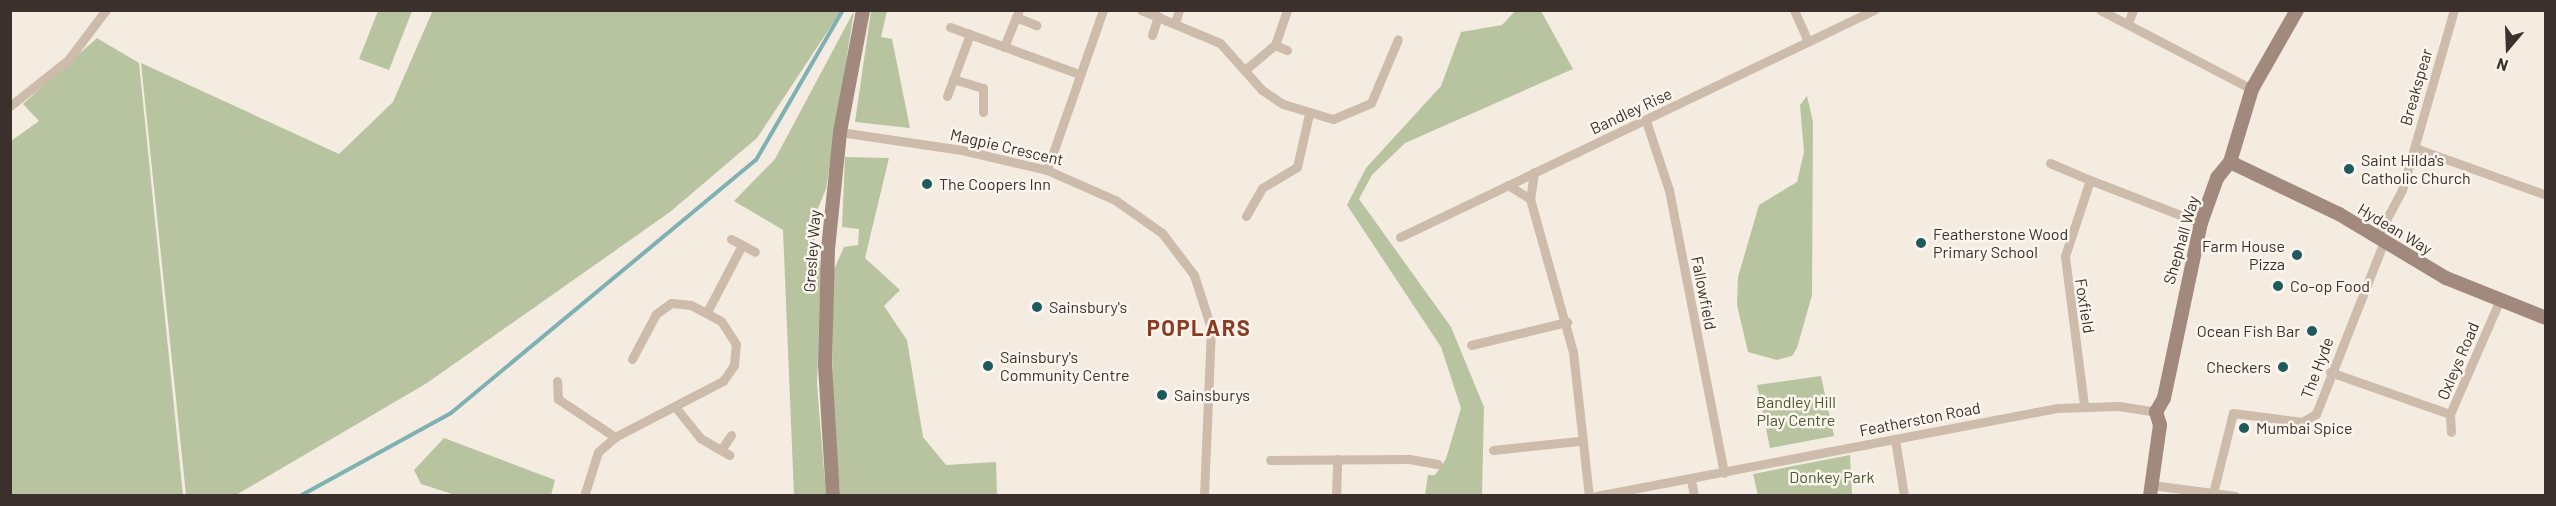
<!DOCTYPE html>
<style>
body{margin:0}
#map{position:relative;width:2556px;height:506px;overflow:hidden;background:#f4ebe1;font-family:Barlow,sans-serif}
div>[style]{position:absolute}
.green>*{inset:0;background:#b8c4a0}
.stream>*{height:4px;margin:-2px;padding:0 2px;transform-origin:2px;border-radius:2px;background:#7fb0b2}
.street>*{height:9px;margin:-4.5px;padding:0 4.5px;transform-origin:4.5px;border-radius:4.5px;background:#cdbbac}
.secondary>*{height:14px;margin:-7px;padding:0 7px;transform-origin:7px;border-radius:7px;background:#a18a7d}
.dots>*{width:16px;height:16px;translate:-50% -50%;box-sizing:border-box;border:3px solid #fbf5ee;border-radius:50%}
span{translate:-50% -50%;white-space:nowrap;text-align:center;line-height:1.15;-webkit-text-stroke:5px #fbf5ee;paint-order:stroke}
.street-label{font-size:16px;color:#3b302b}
.poi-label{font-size:16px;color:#3b302b}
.left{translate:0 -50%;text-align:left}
.right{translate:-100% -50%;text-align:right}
.park-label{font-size:16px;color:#4a5a2e}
.district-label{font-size:22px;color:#8c3b22;font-weight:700;letter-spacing:1.5px}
.frame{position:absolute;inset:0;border:12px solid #3b302b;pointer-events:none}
.north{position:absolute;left:2478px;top:18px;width:60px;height:60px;-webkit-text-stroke:4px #fbf5ee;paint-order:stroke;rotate:199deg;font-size:16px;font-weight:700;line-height:24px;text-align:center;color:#3b302b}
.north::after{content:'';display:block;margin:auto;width:21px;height:27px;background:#3b302b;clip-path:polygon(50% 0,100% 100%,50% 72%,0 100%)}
</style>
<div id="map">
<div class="green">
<i style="clip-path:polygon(433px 10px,841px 11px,757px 138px,670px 212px,427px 383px,236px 495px,186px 495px,141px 63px,339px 154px,393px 102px)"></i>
<i style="clip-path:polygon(378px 11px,412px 11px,389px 70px,359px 59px)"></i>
<i style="clip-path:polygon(854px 11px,826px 189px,811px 225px,821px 267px,817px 384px,826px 495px,794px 495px,783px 230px,734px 201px,775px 159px)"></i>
<i style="clip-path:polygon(871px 11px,887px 11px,881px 37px,892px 39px,910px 128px,855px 122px)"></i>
<i style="clip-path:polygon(1515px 11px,1541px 11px,1573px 69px,1405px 143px,1372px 175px,1359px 199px,1451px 327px,1484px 407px,1482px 495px,1425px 495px,1428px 475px,1435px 475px,1446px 459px,1461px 408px,1441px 347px,1347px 205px,1366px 168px,1441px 86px,1461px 32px,1502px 25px)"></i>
<i style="clip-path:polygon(97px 38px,139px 63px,183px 495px,11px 495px,11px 141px,39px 121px,23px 104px)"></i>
<i style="clip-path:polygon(1807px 96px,1813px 122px,1812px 295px,1797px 348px,1792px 356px,1777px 360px,1748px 352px,1737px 305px,1738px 277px,1759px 205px,1797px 182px,1804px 152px,1800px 105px)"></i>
<i style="clip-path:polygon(845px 157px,889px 158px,865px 258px,900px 290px,884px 306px,907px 340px,923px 437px,946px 465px,996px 462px,997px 495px,840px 495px,832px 401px,833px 272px,844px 247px,858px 245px,859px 229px,842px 227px)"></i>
<i style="clip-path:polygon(1821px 376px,1834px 436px,1770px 448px,1757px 385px)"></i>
<i style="clip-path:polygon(444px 438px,555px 480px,551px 495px,455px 495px,421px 484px,414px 470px)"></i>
<i style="clip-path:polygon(1850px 455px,1852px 495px,1758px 495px,1753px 474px)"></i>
</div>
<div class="stream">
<i style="left:300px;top:496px;width:172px;rotate:-28.8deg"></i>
<i style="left:451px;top:413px;width:396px;rotate:-39.7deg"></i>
<i style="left:756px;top:160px;width:173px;rotate:-59.9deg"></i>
</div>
<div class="street">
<i style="left:1141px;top:10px;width:86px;rotate:22.7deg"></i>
<i style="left:1220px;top:43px;width:63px;rotate:48.2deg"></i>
<i style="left:1262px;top:90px;width:25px;rotate:34deg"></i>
<i style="left:1283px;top:104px;width:52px;rotate:16.7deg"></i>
<i style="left:1333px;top:119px;width:41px;rotate:-22.8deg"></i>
<i style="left:1371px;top:103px;width:69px;rotate:-67.1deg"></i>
<i style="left:1794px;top:10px;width:35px;rotate:66deg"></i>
<i style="left:2100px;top:10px;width:171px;rotate:27.5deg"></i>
<i style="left:1016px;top:17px;width:22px;rotate:22deg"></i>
<i style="left:1175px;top:23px;width:14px;rotate:-73deg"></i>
<i style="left:2128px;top:23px;width:14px;rotate:-69deg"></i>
<i style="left:950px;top:27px;width:137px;rotate:20deg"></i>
<i style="left:1152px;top:35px;width:20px;rotate:-72deg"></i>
<i style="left:1275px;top:45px;width:13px;rotate:23deg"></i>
<i style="left:1004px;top:47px;width:40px;rotate:-68deg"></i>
<i style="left:1246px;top:69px;width:38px;rotate:-40deg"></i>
<i style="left:1275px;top:45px;width:37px;rotate:-71deg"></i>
<i style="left:953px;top:79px;width:31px;rotate:17deg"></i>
<i style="left:983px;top:88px;width:24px;rotate:90deg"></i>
<i style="left:947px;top:96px;width:66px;rotate:-69.6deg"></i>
<i style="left:10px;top:106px;width:74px;rotate:-38.4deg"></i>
<i style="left:68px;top:60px;width:63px;rotate:-52.8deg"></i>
<i style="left:1646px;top:121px;width:73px;rotate:71.6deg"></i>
<i style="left:1669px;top:190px;width:288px;rotate:79deg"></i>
<i style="left:840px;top:132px;width:123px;rotate:8.4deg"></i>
<i style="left:962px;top:150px;width:87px;rotate:13.2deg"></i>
<i style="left:1047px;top:170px;width:74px;rotate:23.8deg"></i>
<i style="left:1115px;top:200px;width:57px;rotate:35.1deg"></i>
<i style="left:1162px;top:233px;width:53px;rotate:52.7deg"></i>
<i style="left:1194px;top:275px;width:56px;rotate:72.2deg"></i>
<i style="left:1211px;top:328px;width:168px;rotate:92.4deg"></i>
<i style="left:2415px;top:148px;width:139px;rotate:19.7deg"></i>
<i style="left:2050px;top:163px;width:43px;rotate:23deg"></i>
<i style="left:1047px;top:170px;width:170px;rotate:-70.7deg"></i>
<i style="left:1534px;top:172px;width:27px;rotate:98deg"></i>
<i style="left:1530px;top:199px;width:159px;rotate:74.3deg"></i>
<i style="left:1573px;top:352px;width:145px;rotate:83.7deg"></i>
<i style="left:1508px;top:185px;width:26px;rotate:32deg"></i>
<i style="left:1246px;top:216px;width:32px;rotate:-60deg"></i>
<i style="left:1262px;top:188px;width:41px;rotate:-31deg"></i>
<i style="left:1297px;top:167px;width:54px;rotate:-77.2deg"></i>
<i style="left:1400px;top:237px;width:526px;rotate:-25.59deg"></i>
<i style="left:2377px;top:237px;width:53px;rotate:-62deg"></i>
<i style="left:2402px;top:190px;width:187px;rotate:-73.9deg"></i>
<i style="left:731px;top:239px;width:27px;rotate:28deg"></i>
<i style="left:707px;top:312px;width:76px;rotate:-62.4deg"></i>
<i style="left:1471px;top:345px;width:99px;rotate:-13.5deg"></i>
<i style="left:2330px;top:372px;width:127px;rotate:19.3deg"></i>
<i style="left:2450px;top:414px;width:122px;rotate:-66.4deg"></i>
<i style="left:557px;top:381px;width:18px;rotate:87deg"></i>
<i style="left:558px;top:399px;width:69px;rotate:33.7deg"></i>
<i style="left:2084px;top:405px;width:150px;rotate:-97.3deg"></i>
<i style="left:2065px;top:256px;width:80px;rotate:-71.8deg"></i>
<i style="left:2090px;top:180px;width:119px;rotate:21.2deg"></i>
<i style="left:676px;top:408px;width:38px;rotate:51deg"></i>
<i style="left:700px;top:438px;width:34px;rotate:30deg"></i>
<i style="left:2450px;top:414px;width:18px;rotate:87deg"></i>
<i style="left:1895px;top:439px;width:58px;rotate:81deg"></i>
<i style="left:721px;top:450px;width:18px;rotate:-56deg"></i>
<i style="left:1493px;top:450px;width:86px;rotate:-6deg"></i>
<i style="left:1270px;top:460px;width:139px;rotate:-0.4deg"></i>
<i style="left:1409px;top:459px;width:29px;rotate:10deg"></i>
<i style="left:1691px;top:479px;width:17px;rotate:80deg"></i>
<i style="left:2152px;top:485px;width:84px;rotate:7.5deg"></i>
<i style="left:2213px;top:493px;width:82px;rotate:-76deg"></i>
<i style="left:2233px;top:413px;width:70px;rotate:7.4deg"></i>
<i style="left:2302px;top:422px;width:16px;rotate:-30deg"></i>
<i style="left:2316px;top:414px;width:186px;rotate:-68.5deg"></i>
<i style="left:584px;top:496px;width:46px;rotate:-72.3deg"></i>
<i style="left:598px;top:452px;width:23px;rotate:-41deg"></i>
<i style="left:615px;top:437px;width:122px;rotate:-27.4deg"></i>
<i style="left:723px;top:381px;width:19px;rotate:-55deg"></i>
<i style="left:734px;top:365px;width:21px;rotate:-85deg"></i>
<i style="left:736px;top:344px;width:27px;rotate:-123deg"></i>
<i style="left:721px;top:321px;width:34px;rotate:-152deg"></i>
<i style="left:691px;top:305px;width:20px;rotate:-174deg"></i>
<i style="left:671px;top:303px;width:19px;rotate:144deg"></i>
<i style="left:656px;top:314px;width:51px;rotate:118.1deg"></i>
<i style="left:1336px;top:496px;width:37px;rotate:-88deg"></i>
<i style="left:1596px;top:496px;width:469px;rotate:-10.8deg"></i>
<i style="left:2057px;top:408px;width:62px;rotate:-1.8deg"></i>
<i style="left:2119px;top:406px;width:37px;rotate:9deg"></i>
</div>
<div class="secondary">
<i style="left:2230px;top:162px;width:121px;rotate:25.5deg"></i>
<i style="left:2339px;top:214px;width:125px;rotate:30.9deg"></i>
<i style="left:2446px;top:278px;width:108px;rotate:21.8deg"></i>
<i style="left:833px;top:496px;width:132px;rotate:-93.5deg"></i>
<i style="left:825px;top:364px;width:115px;rotate:-88.5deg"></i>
<i style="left:828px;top:249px;width:118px;rotate:-84.1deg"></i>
<i style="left:840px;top:132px;width:124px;rotate:-79.3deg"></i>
<i style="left:2150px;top:496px;width:72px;rotate:-82deg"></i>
<i style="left:2160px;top:425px;width:14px;rotate:-107deg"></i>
<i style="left:2156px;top:412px;width:16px;rotate:-60deg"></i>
<i style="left:2164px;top:398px;width:179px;rotate:-78.1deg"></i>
<i style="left:2201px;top:223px;width:48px;rotate:-70.4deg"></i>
<i style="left:2217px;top:178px;width:21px;rotate:-51deg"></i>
<i style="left:2230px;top:162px;width:76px;rotate:-73.2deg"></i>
<i style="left:2252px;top:89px;width:91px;rotate:-60.3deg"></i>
</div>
<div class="dots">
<i style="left:2349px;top:169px;background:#1f5a5e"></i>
<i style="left:927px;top:184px;background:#1f5a5e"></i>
<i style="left:1921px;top:243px;background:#1f5a5e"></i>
<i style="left:2297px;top:255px;background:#1f5a5e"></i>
<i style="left:2278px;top:286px;background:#1f5a5e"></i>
<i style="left:1037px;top:307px;background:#1f5a5e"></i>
<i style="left:2312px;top:331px;background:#1f5a5e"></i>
<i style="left:988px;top:366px;background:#1f5a5e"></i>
<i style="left:2283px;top:367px;background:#1f5a5e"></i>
<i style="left:1162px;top:395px;background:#1f5a5e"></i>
<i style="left:2244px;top:428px;background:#1f5a5e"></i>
</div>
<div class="street-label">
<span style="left:2416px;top:87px;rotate:-74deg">Breakspear</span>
<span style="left:1631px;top:111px;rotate:-25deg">Bandley Rise</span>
<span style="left:1007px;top:147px;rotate:13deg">Magpie Crescent</span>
<span style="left:2395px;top:229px;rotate:31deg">Hydean Way</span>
<span style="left:2181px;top:240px;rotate:-74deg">Shephall Way</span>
<span style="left:812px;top:251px;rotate:-86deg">Gresley Way</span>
<span style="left:1704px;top:293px;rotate:79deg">Fallowfield</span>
<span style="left:2085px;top:306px;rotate:81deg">Foxfield</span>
<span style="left:2458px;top:361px;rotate:-67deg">Oxleys Road</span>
<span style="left:2317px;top:368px;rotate:-69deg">The Hyde</span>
<span style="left:1920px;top:419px;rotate:-11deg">Featherston Road</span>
</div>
<div class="poi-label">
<span class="left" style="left:2361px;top:169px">Saint Hilda's<br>Catholic Church</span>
<span class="left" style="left:939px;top:184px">The Coopers Inn</span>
<span class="left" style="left:1933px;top:243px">Featherstone Wood<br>Primary School</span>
<span class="right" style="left:2285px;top:255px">Farm House<br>Pizza</span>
<span class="left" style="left:2290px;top:286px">Co-op Food</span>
<span class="left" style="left:1049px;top:307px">Sainsbury's</span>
<span class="right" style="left:2300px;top:331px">Ocean Fish Bar</span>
<span class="left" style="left:1000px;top:366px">Sainsbury's<br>Community Centre</span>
<span class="right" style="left:2271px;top:367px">Checkers</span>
<span class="left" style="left:1174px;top:395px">Sainsburys</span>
<span class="left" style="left:2256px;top:428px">Mumbai Spice</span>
</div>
<div class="park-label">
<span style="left:1796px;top:411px">Bandley Hill<br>Play Centre</span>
<span style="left:1832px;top:477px">Donkey Park</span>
</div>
<div class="district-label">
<span style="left:1199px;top:328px">POPLARS</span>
</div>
<div class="frame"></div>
<div class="north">N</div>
</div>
